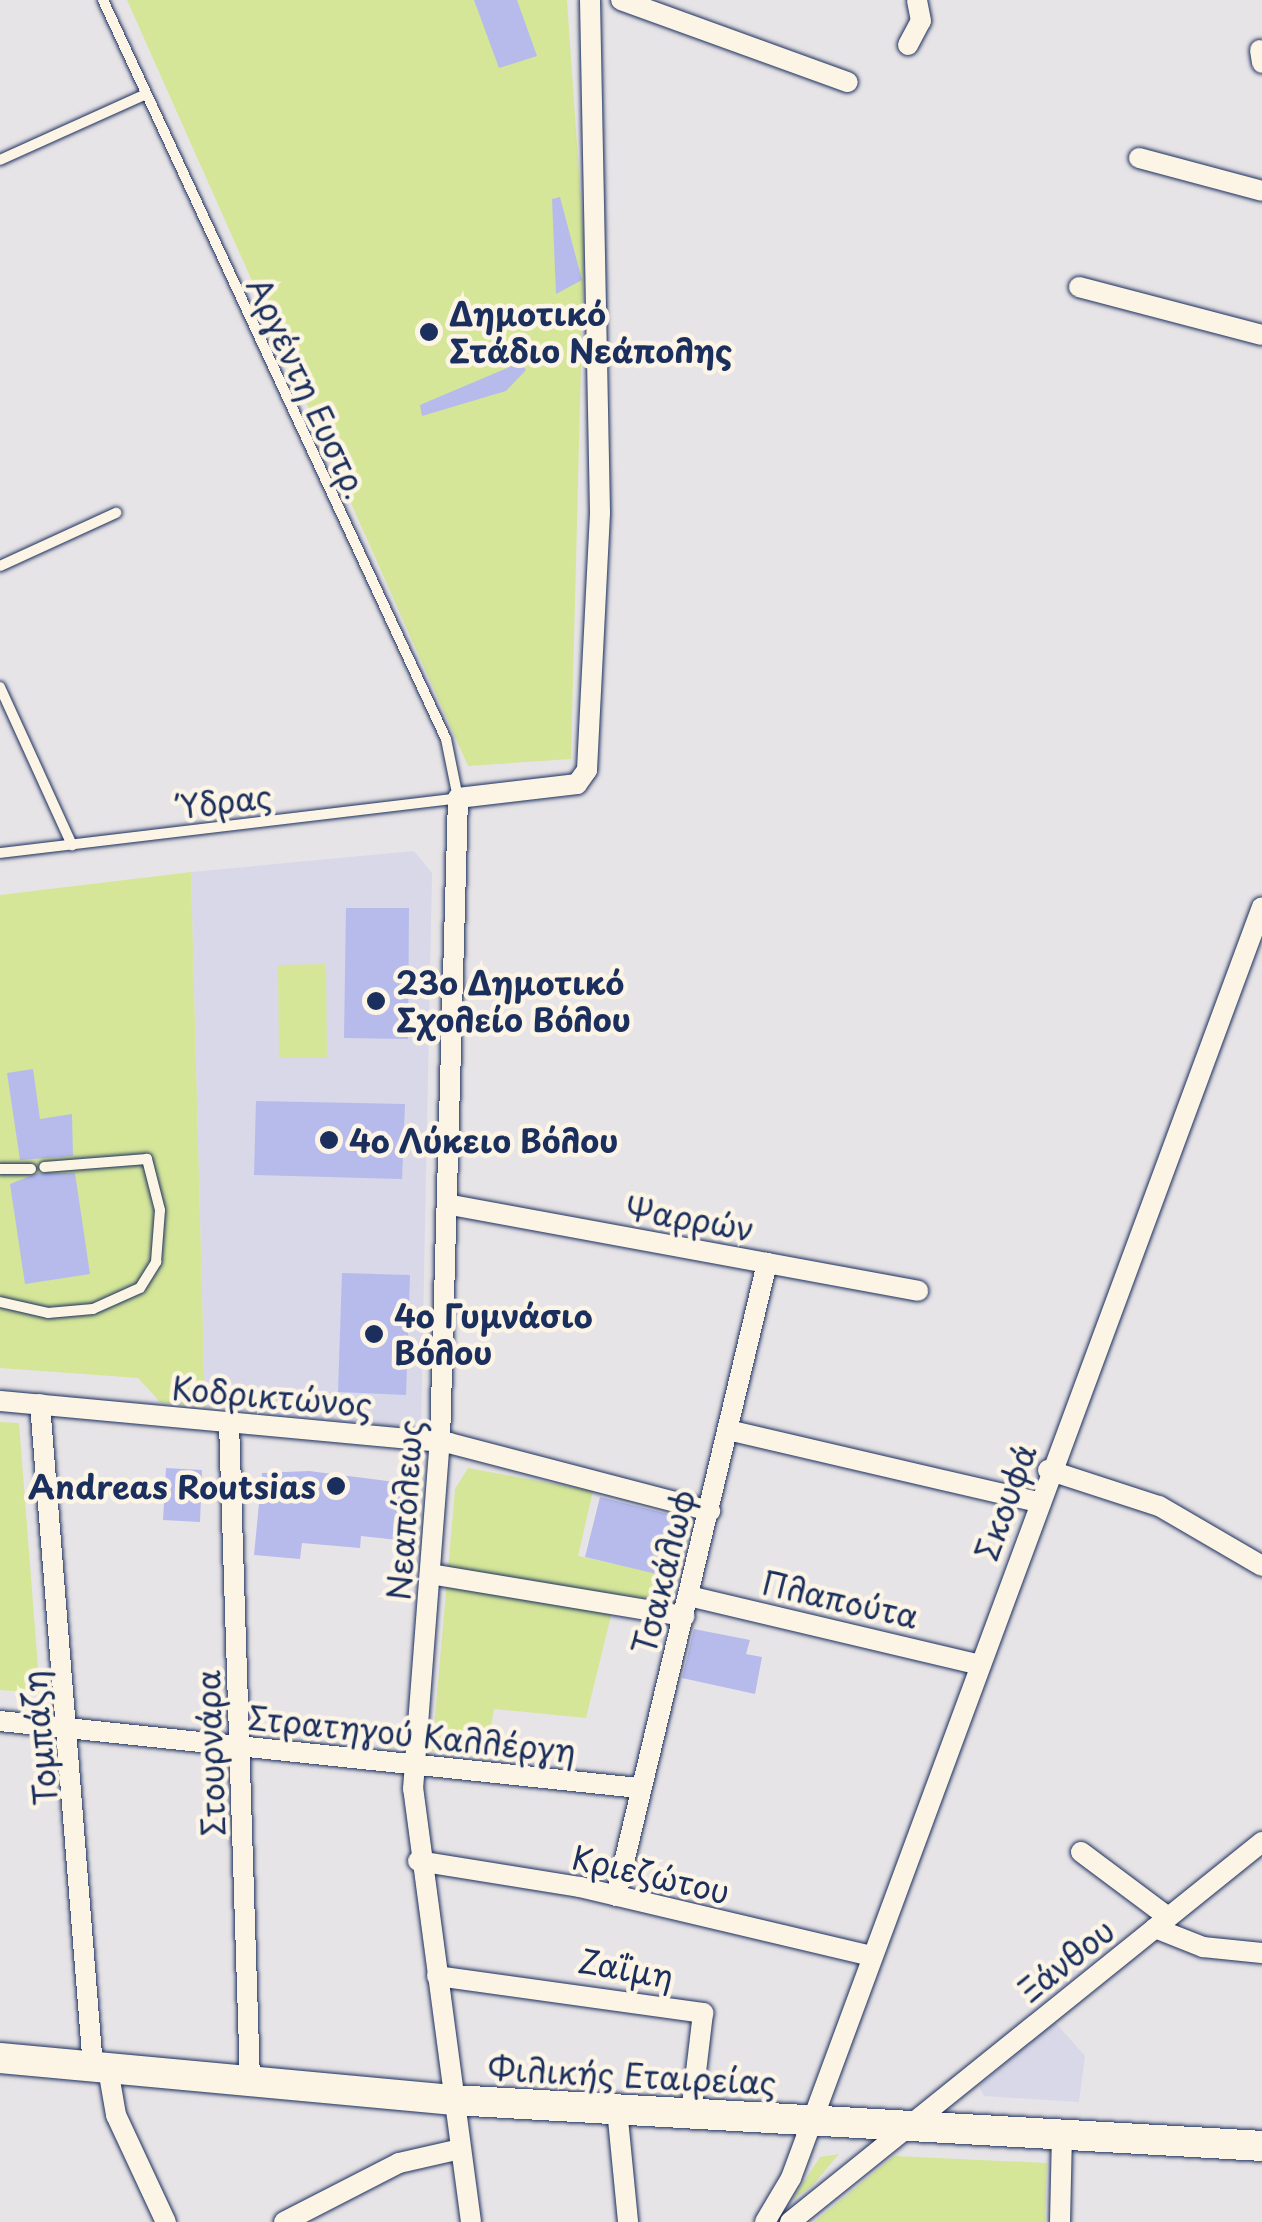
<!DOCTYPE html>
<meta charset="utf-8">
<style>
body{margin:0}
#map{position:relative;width:1262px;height:2222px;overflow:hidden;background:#e7e4e7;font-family:"Playpen Sans",sans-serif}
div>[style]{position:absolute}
.built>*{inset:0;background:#d8d8e8}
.green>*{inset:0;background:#d5e699}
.building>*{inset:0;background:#b6bbec}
.roads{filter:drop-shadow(0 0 2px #1b2f5e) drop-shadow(0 0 2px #1b2f5e)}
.lane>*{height:10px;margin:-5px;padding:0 5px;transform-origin:5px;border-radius:5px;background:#fcf5e5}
.street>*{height:20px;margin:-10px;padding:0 10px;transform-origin:10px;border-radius:10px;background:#fcf5e5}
.secondary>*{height:30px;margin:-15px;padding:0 15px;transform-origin:15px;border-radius:15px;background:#fcf5e5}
.dots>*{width:28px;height:28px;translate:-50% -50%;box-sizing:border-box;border:5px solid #fcf5e5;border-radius:50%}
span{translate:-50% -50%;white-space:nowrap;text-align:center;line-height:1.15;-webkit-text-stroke:9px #fcf5e5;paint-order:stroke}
.poi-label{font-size:32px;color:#1b2f5e;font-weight:700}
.left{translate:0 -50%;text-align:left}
.right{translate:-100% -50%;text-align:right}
.street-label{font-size:32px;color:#1b2f5e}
</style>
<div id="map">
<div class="built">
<i style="clip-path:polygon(414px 851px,432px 873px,421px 1429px,205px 1407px,191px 872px)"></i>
<i style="clip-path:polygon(1055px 2022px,1085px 2056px,1079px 2102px,984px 2096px,979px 2086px)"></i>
</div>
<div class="green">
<i style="clip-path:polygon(127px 0,567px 0,584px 246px,571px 759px,468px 766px)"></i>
<i style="clip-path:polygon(191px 872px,205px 1407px,160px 1402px,138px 1378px,0 1368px,0 895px)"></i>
<i style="clip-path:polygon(326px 964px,327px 1058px,279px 1058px,278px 965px)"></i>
<i style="clip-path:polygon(0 1422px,19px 1423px,40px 1693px,0 1690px)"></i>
<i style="clip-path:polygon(468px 1468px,593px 1491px,578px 1556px,670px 1576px,664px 1602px,616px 1595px,586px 1718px,494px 1709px,486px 1756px,432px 1751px,455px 1489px)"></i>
<i style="clip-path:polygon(839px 2154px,812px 2186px,792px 2200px,820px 2157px)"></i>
<i style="clip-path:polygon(894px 2156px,1047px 2163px,1045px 2222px,814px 2222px)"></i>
</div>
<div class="building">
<i style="clip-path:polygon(474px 0,517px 0,537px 56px,499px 68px)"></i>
<i style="clip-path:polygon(560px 197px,582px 280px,556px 294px,552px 199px)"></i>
<i style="clip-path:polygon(521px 362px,526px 370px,506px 391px,422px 416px,420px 405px)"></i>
<i style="clip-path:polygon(346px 908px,409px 908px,408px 1039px,344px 1038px)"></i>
<i style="clip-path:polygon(33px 1069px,40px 1119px,72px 1114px,73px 1156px,20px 1160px,7px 1073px)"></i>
<i style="clip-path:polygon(256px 1101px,405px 1104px,402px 1179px,254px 1175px)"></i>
<i style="clip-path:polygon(38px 1173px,75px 1173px,90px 1274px,25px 1284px,10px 1184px)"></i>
<i style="clip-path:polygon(342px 1273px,410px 1275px,406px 1395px,338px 1392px)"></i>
<i style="clip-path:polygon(166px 1468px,202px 1470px,200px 1522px,163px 1520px)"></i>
<i style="clip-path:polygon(309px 1471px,411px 1484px,398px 1540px,361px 1536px,360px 1548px,302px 1543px,300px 1559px,254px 1555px,262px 1473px)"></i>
<i style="clip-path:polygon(600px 1497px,680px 1517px,665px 1576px,585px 1557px)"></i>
<i style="clip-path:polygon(694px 1629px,750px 1640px,746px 1654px,762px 1657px,755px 1694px,682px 1678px)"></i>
</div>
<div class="roads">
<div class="lane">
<i style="left:0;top:160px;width:160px;rotate:-24.3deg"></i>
<i style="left:0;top:566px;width:128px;rotate:-24.6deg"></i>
<i style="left:0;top:687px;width:174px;rotate:65.5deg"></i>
<i style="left:0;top:853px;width:461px;rotate:-6.8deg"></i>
<i style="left:458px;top:798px;width:60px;rotate:-101.5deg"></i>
<i style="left:446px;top:739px;width:815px;rotate:-114.9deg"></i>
<i style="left:0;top:1169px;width:31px"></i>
<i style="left:0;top:1302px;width:49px;rotate:12.9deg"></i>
<i style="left:48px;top:1313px;width:45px;rotate:-5.1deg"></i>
<i style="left:93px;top:1309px;width:51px;rotate:-24.1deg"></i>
<i style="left:140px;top:1288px;width:31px;rotate:-58deg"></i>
<i style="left:156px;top:1262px;width:52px;rotate:-85.6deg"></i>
<i style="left:160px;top:1210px;width:53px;rotate:-104.3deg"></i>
<i style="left:147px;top:1159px;width:103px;rotate:175.6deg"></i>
</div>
<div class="street">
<i style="left:621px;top:0;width:241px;rotate:19.9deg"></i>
<i style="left:908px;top:45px;width:27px;rotate:-62deg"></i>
<i style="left:921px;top:21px;width:21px;rotate:-101deg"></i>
<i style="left:1260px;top:50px;width:13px;rotate:81deg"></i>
<i style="left:1139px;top:158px;width:127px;rotate:15deg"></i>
<i style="left:1079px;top:287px;width:189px;rotate:14.7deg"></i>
<i style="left:451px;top:1205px;width:475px;rotate:10.4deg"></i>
<i style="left:0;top:1401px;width:451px;rotate:5.3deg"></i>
<i style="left:449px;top:1443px;width:270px;rotate:14.6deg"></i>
<i style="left:40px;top:1404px;width:665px;rotate:85.43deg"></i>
<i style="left:229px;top:1423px;width:659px;rotate:88.17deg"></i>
<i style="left:728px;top:1430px;width:317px;rotate:13.1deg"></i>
<i style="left:1048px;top:1470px;width:117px;rotate:18deg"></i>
<i style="left:1159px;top:1506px;width:119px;rotate:30.2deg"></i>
<i style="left:430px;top:1574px;width:258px;rotate:9.4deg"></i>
<i style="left:689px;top:1596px;width:296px;rotate:13.3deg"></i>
<i style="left:0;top:1721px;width:643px;rotate:5.99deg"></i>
<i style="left:1081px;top:1852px;width:109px;rotate:36.8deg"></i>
<i style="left:418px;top:1861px;width:164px;rotate:9.1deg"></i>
<i style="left:580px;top:1887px;width:296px;rotate:13.3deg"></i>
<i style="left:616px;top:1896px;width:651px;rotate:-76.58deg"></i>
<i style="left:1155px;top:1928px;width:52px;rotate:21.6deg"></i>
<i style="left:1203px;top:1947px;width:59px;rotate:5.8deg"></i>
<i style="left:437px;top:1976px;width:269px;rotate:7.9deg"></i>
<i style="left:703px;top:2013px;width:101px;rotate:96.8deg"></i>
<i style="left:108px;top:2069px;width:47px;rotate:80.1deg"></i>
<i style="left:116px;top:2115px;width:118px;rotate:65deg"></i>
<i style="left:617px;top:2109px;width:114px;rotate:84.4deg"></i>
<i style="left:284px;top:2222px;width:129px;rotate:-27.2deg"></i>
<i style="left:399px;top:2163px;width:63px;rotate:-12.9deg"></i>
<i style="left:471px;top:2222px;width:437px;rotate:-97.6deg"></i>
<i style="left:413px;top:1789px;width:348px;rotate:-85.6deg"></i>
<i style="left:440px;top:1442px;width:644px;rotate:-88.4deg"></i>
<i style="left:458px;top:798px;width:120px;rotate:-6.7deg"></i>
<i style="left:577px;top:784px;width:17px;rotate:-54deg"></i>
<i style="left:587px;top:770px;width:258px;rotate:-87.1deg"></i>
<i style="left:600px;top:512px;width:512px;rotate:-91.12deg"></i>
<i style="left:765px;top:2222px;width:51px;rotate:-59.4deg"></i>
<i style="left:791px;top:2178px;width:1355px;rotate:-69.67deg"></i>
<i style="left:790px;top:2222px;width:606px;rotate:-38.84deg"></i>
<i style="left:1060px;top:2222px;width:87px;rotate:-88.7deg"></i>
</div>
<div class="secondary">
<i style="left:0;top:2058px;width:455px;rotate:5.3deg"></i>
<i style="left:453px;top:2100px;width:810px;rotate:3.25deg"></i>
</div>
</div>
<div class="dots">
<i style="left:429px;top:332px;background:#1b2f5e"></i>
<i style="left:376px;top:1001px;background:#1b2f5e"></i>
<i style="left:329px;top:1140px;background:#1b2f5e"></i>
<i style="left:374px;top:1334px;background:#1b2f5e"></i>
<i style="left:336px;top:1486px;background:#1b2f5e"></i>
</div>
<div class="poi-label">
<span class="left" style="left:449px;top:332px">Δημοτικό<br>Στάδιο Νεάπολης</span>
<span class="left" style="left:396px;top:1001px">23ο Δημοτικό<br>Σχολείο Βόλου</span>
<span class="left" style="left:349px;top:1140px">4ο Λύκειο Βόλου</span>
<span class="left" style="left:394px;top:1334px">4ο Γυμνάσιο<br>Βόλου</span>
<span class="right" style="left:316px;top:1486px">Andreas Routsias</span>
</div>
<div class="street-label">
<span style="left:308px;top:388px;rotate:65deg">Αργέντη Ευστρ.</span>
<span style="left:226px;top:801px;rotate:-7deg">Ύδρας</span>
<span style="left:690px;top:1218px;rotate:10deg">Ψαρρών</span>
<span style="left:272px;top:1396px;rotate:5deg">Κοδρικτώνος</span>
<span style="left:1005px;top:1502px;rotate:-70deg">Σκουφά</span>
<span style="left:404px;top:1510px;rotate:-86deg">Νεαπόλεως</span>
<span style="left:663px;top:1572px;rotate:-76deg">Τσακάλωφ</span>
<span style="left:840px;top:1599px;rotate:13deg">Πλαπούτα</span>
<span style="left:412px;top:1734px;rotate:6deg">Στρατηγού Καλλέργη</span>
<span style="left:39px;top:1738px;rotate:-95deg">Τομπάζη</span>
<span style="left:210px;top:1753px;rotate:-92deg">Στουρνάρα</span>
<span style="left:651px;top:1874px;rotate:13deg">Κριεζώτου</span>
<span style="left:1066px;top:1960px;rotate:-38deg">Ξάνθου</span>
<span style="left:626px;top:1968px;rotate:10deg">Ζαΐμη</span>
<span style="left:632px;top:2075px;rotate:3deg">Φιλικής Εταιρείας</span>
</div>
</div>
